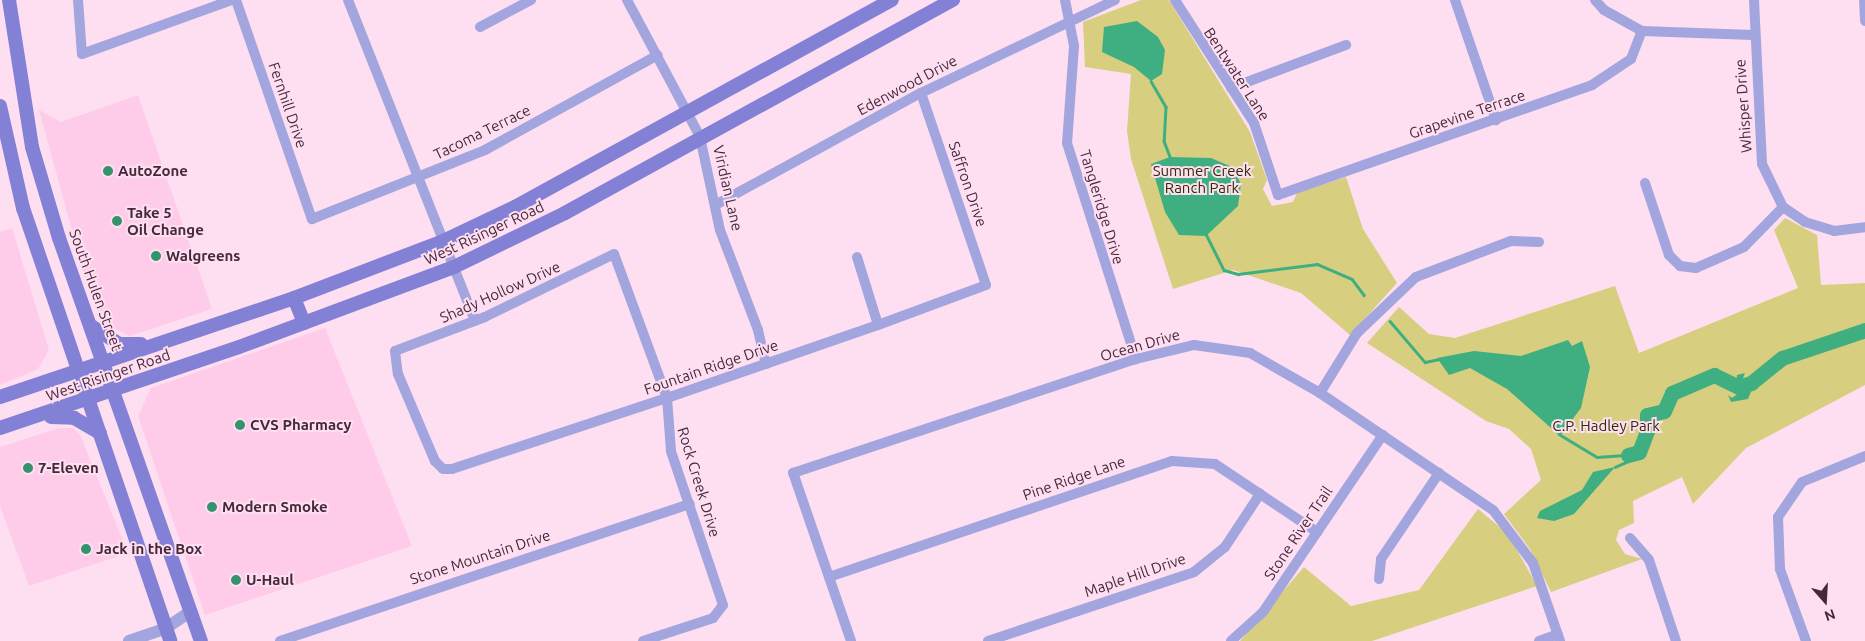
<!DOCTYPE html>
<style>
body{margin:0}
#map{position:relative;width:1865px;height:641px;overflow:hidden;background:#fedff1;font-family:Ubuntu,sans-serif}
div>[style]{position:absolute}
.built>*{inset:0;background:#fecce9}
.green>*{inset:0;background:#d7ce7f}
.water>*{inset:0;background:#3faf81}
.stream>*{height:2.5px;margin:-1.25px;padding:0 1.25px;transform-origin:1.25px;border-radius:1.25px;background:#3faf81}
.river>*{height:15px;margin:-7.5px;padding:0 7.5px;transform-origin:7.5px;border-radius:7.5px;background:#3faf81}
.minor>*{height:10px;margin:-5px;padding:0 5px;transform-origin:5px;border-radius:5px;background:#a3a5de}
.tertiary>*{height:12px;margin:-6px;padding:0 6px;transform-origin:6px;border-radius:6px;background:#a3a5de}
.secondary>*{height:14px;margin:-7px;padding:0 7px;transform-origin:7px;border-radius:7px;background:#8281d6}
.dots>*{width:14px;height:14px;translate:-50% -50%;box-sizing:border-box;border:2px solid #fedff1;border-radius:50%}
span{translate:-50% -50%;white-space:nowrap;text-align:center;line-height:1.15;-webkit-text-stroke:4px #fedff1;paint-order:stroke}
.street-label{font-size:15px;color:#45283a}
.park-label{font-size:15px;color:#302b00}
.poi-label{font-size:15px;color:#45283a;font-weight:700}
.left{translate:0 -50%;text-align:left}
.north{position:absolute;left:1800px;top:576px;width:50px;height:50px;-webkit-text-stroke:4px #fedff1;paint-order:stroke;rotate:161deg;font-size:14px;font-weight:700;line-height:20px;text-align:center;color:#45283a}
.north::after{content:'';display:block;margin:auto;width:18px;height:22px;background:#45283a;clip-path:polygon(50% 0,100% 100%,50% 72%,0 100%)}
</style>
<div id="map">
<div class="built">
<i style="clip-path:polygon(138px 95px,212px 309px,130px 336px,104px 324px,85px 278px,39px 110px,61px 122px)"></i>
<i style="clip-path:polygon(12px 228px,49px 350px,38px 369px,0 385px,0 232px)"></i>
<i style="clip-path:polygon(325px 328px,412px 546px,205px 615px,138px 416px,151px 388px)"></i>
<i style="clip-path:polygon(59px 428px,74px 428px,81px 437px,128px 553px,29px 586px,0 506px,0 447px)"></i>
</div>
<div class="green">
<i style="clip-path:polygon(1141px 0,1169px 0,1250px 132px,1267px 180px,1263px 189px,1272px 206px,1293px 202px,1297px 193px,1346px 177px,1363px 229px,1397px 283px,1350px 335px,1301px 293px,1233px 270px,1173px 289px,1131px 159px,1127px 131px,1131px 74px,1085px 67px,1083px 22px)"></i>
<i style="clip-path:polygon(1785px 218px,1817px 235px,1821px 285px,1865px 283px,1865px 385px,1746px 448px,1693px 504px,1682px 477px,1633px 501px,1634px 523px,1619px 530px,1616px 540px,1625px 554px,1642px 559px,1551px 592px,1530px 549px,1504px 514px,1541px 480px,1531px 449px,1509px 429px,1486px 421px,1367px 343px,1399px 307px,1429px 334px,1455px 338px,1615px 286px,1639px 353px,1798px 288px,1774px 230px)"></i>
<i style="clip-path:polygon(1478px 509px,1508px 534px,1537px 586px,1372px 641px,1240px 641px,1304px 567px,1351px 606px,1419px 590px)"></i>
</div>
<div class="water">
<i style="clip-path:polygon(1137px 21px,1158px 37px,1165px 50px,1162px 74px,1151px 81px,1134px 67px,1102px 52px,1104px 27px)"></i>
<i style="clip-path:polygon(1170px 157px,1211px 158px,1232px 167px,1241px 184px,1238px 206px,1206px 236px,1179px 235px,1165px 212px,1151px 164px)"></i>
<i style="clip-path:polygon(1568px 340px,1572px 346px,1582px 341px,1590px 367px,1581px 408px,1560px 436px,1507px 389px,1470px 368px,1449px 375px,1437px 358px,1474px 351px,1521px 356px)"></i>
<i style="clip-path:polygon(1745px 373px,1742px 381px,1753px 387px,1748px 399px,1731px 402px,1728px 395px,1732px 398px,1740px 392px,1727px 384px,1736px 385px,1737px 375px)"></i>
<i style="clip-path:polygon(1615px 467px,1574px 514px,1554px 521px,1537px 518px,1540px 511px,1582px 490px,1593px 472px)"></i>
</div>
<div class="stream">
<i style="left:1151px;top:81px;width:30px;rotate:60deg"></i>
<i style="left:1166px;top:107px;width:34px;rotate:93deg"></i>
<i style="left:1164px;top:141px;width:19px;rotate:69deg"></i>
<i style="left:1206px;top:234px;width:40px;rotate:63.4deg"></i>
<i style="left:1224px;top:270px;width:15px;rotate:16deg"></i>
<i style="left:1238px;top:274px;width:80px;rotate:-7.2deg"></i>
<i style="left:1317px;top:264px;width:38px;rotate:23deg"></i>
<i style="left:1352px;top:279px;width:20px;rotate:53deg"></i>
<i style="left:1390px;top:321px;width:54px;rotate:49.5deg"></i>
<i style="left:1425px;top:362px;width:14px;rotate:-12deg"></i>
<i style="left:1559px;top:434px;width:44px;rotate:31.2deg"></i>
<i style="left:1597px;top:457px;width:31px;rotate:-4deg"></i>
<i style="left:1615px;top:467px;width:17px;rotate:-24deg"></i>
<i style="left:1631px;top:460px;width:6px;rotate:-72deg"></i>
</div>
<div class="river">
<i style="left:1628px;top:455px;width:11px;rotate:-15deg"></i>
<i style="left:1639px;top:452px;width:22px;rotate:-69deg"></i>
<i style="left:1647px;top:431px;width:16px;rotate:-90deg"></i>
<i style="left:1647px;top:415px;width:17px;rotate:-13deg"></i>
<i style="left:1664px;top:411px;width:20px;rotate:-66deg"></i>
<i style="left:1672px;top:393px;width:46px;rotate:-23.2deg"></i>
<i style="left:1714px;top:375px;width:28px;rotate:26deg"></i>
<i style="left:1739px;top:387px;width:13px;rotate:-18deg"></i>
<i style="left:1751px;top:383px;width:40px;rotate:-39deg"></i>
<i style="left:1782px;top:358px;width:88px;rotate:-18.6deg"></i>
</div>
<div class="minor">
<i style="left:78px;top:0;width:54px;rotate:85.8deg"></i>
<i style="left:82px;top:54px;width:159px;rotate:-19.8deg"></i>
<i style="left:236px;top:0;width:232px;rotate:70.9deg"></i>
<i style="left:312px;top:219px;width:186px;rotate:-21.7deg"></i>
<i style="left:485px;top:150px;width:197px;rotate:-28.8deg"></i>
<i style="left:348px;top:0;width:345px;rotate:68.4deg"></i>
<i style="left:627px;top:0;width:155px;rotate:61.9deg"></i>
<i style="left:700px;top:137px;width:95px;rotate:77.9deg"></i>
<i style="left:720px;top:230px;width:107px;rotate:69.2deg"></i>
<i style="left:758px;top:330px;width:35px;rotate:77deg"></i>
<i style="left:1065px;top:0;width:47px;rotate:78.9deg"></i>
<i style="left:1074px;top:46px;width:97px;rotate:94.1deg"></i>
<i style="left:1067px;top:143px;width:227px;rotate:72.3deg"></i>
<i style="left:1175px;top:0;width:146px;rotate:57.3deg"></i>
<i style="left:1254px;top:123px;width:76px;rotate:71.6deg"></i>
<i style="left:1278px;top:195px;width:333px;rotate:-19.3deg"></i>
<i style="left:1592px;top:85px;width:47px;rotate:-33.7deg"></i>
<i style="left:1631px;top:59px;width:30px;rotate:-69deg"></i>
<i style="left:1455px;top:0;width:127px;rotate:71.1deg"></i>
<i style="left:1595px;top:0;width:13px;rotate:48deg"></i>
<i style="left:1604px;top:10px;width:43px;rotate:28.9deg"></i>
<i style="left:1642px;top:31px;width:111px;rotate:2.1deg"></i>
<i style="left:1754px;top:0;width:164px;rotate:87.2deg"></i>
<i style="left:1762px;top:164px;width:48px;rotate:64deg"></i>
<i style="left:1783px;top:207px;width:27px;rotate:34deg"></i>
<i style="left:1805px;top:222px;width:30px;rotate:17deg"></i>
<i style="left:1834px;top:231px;width:31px;rotate:-7deg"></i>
<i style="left:1864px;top:0;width:21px;rotate:87deg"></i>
<i style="left:480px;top:27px;width:58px;rotate:-27.9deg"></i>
<i style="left:1231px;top:88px;width:123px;rotate:-20.5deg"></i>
<i style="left:1645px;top:183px;width:76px;rotate:71.6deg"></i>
<i style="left:1669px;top:255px;width:16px;rotate:45deg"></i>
<i style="left:1680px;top:266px;width:16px;rotate:7deg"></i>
<i style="left:1696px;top:268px;width:52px;rotate:-23.6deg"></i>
<i style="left:1744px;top:247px;width:56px;rotate:-45.7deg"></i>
<i style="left:717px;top:204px;width:232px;rotate:-28.6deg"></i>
<i style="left:921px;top:93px;width:215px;rotate:-25.6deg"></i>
<i style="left:857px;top:257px;width:71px;rotate:72.8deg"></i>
<i style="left:1320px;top:393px;width:70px;rotate:-58.3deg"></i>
<i style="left:1357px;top:333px;width:81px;rotate:-43.5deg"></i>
<i style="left:1416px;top:277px;width:102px;rotate:-20.8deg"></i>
<i style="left:1511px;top:241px;width:28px;rotate:2deg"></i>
<i style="left:1630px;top:538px;width:29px;rotate:49deg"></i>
<i style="left:1649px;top:560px;width:85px;rotate:71.6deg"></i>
<i style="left:829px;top:577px;width:362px;rotate:-18.7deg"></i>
<i style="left:1172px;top:461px;width:43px;rotate:4deg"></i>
<i style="left:1215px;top:464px;width:123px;rotate:33.7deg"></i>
<i style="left:1379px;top:579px;width:20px;rotate:-84deg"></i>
<i style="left:1381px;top:559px;width:104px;rotate:-56deg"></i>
<i style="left:280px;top:641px;width:432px;rotate:-18.5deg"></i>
<i style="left:643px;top:641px;width:74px;rotate:-18.2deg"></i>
<i style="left:713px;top:618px;width:16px;rotate:-52deg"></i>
<i style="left:723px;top:605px;width:163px;rotate:-108.7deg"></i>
<i style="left:671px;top:451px;width:53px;rotate:-94.3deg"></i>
<i style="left:667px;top:398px;width:153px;rotate:-110.2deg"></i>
<i style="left:614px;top:254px;width:144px;rotate:154deg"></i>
<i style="left:485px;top:317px;width:96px;rotate:159.3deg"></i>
<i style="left:395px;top:351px;width:23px;rotate:83deg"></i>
<i style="left:398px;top:374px;width:95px;rotate:67deg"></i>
<i style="left:435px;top:461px;width:11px;rotate:45deg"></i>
<i style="left:443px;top:469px;width:9px"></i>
<i style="left:452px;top:469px;width:226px;rotate:-18.3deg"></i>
<i style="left:667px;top:398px;width:223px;rotate:-19.1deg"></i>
<i style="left:878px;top:325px;width:115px;rotate:-20.3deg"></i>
<i style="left:986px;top:285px;width:203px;rotate:-108.7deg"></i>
<i style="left:851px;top:641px;width:178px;rotate:-109deg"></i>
<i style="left:793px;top:473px;width:361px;rotate:-18.4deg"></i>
<i style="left:1136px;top:359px;width:60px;rotate:-13.6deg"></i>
<i style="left:1194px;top:345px;width:57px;rotate:8.1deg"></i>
<i style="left:1250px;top:353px;width:81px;rotate:29.7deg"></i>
<i style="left:1320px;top:393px;width:209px;rotate:34.1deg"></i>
<i style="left:1493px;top:510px;width:66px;rotate:53deg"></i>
<i style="left:1533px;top:563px;width:83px;rotate:70.9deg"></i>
<i style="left:988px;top:641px;width:217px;rotate:-18.5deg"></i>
<i style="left:1194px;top:572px;width:40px;rotate:-39deg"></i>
<i style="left:1225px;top:547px;width:64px;rotate:-56.6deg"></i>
<i style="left:1231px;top:641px;width:43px;rotate:-42.2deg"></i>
<i style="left:1263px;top:612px;width:214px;rotate:-55.9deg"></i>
<i style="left:1539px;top:641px;width:20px;rotate:-20deg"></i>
<i style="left:1806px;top:641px;width:77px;rotate:-109.9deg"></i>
<i style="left:1780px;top:569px;width:52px;rotate:-92.2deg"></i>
<i style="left:1778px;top:517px;width:42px;rotate:-55.6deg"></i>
<i style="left:1802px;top:482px;width:68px;rotate:-22.4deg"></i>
</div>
<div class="tertiary">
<i style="left:129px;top:641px;width:39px;rotate:-19deg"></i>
<i style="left:166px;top:628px;width:30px;rotate:-34deg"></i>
</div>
<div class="secondary">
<i style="left:9px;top:0;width:149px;rotate:81.1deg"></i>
<i style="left:32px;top:147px;width:95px;rotate:73.5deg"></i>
<i style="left:59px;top:238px;width:427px;rotate:70.6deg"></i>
<i style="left:0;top:106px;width:105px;rotate:77.3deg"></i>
<i style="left:23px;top:208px;width:457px;rotate:71.2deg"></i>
<i style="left:294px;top:298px;width:27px;rotate:68deg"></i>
<i style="left:93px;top:327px;width:31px;rotate:33deg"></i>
<i style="left:119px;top:344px;width:22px"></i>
<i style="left:0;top:397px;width:310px;rotate:-18.6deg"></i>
<i style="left:294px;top:298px;width:160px;rotate:-20.9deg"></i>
<i style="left:443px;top:241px;width:80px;rotate:-25.3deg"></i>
<i style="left:515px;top:207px;width:430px;rotate:-28.8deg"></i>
<i style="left:51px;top:417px;width:23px;rotate:2deg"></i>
<i style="left:74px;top:418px;width:30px;rotate:30deg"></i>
<i style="left:0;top:428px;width:252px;rotate:-18.7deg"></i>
<i style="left:239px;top:347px;width:229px;rotate:-20.4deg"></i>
<i style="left:454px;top:267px;width:123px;rotate:-25.9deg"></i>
<i style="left:565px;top:213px;width:443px;rotate:-28.8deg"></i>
</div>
<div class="dots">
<i style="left:108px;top:171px;background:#34936c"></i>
<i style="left:117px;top:221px;background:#34936c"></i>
<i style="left:156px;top:256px;background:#34936c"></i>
<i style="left:240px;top:425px;background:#34936c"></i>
<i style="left:28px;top:468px;background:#34936c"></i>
<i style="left:212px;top:507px;background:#34936c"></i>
<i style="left:86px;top:549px;background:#34936c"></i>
<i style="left:236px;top:580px;background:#34936c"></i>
</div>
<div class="street-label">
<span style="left:1237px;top:74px;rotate:57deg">Bentwater Lane</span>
<span style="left:907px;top:85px;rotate:-28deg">Edenwood Drive</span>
<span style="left:288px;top:105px;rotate:71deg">Fernhill Drive</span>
<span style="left:1743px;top:106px;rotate:-94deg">Whisper Drive</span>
<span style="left:1467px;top:114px;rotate:-19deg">Grapevine Terrace</span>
<span style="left:482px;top:132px;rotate:-26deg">Tacoma Terrace</span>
<span style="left:968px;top:184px;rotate:71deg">Saffron Drive</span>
<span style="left:728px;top:188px;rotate:77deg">Viridian Lane</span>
<span style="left:1102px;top:207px;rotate:73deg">Tangleridge Drive</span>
<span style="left:484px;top:233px;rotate:-25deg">West Risinger Road</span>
<span style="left:96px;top:290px;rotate:70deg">South Hulen Street</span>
<span style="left:500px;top:292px;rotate:-24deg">Shady Hollow Drive</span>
<span style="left:1140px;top:345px;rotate:-16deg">Ocean Drive</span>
<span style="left:711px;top:367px;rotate:-19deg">Fountain Ridge Drive</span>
<span style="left:108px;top:375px;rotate:-19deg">West Risinger Road</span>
<span style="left:1074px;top:478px;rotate:-19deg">Pine Ridge Lane</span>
<span style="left:699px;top:482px;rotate:73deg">Rock Creek Drive</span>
<span style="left:1298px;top:533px;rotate:-56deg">Stone River Trail</span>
<span style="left:480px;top:557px;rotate:-18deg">Stone Mountain Drive</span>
<span style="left:1135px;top:575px;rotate:-19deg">Maple Hill Drive</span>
</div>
<div class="park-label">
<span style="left:1202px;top:179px">Summer Creek<br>Ranch Park</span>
<span style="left:1606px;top:426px">C.P. Hadley Park</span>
</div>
<div class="poi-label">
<span class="left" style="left:118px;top:171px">AutoZone</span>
<span class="left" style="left:127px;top:221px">Take 5<br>Oil Change</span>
<span class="left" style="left:166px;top:256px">Walgreens</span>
<span class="left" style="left:250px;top:425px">CVS Pharmacy</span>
<span class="left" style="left:38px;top:468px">7-Eleven</span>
<span class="left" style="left:222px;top:507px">Modern Smoke</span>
<span class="left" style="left:96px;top:549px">Jack in the Box</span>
<span class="left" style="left:246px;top:580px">U-Haul</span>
</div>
<div class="north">N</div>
</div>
